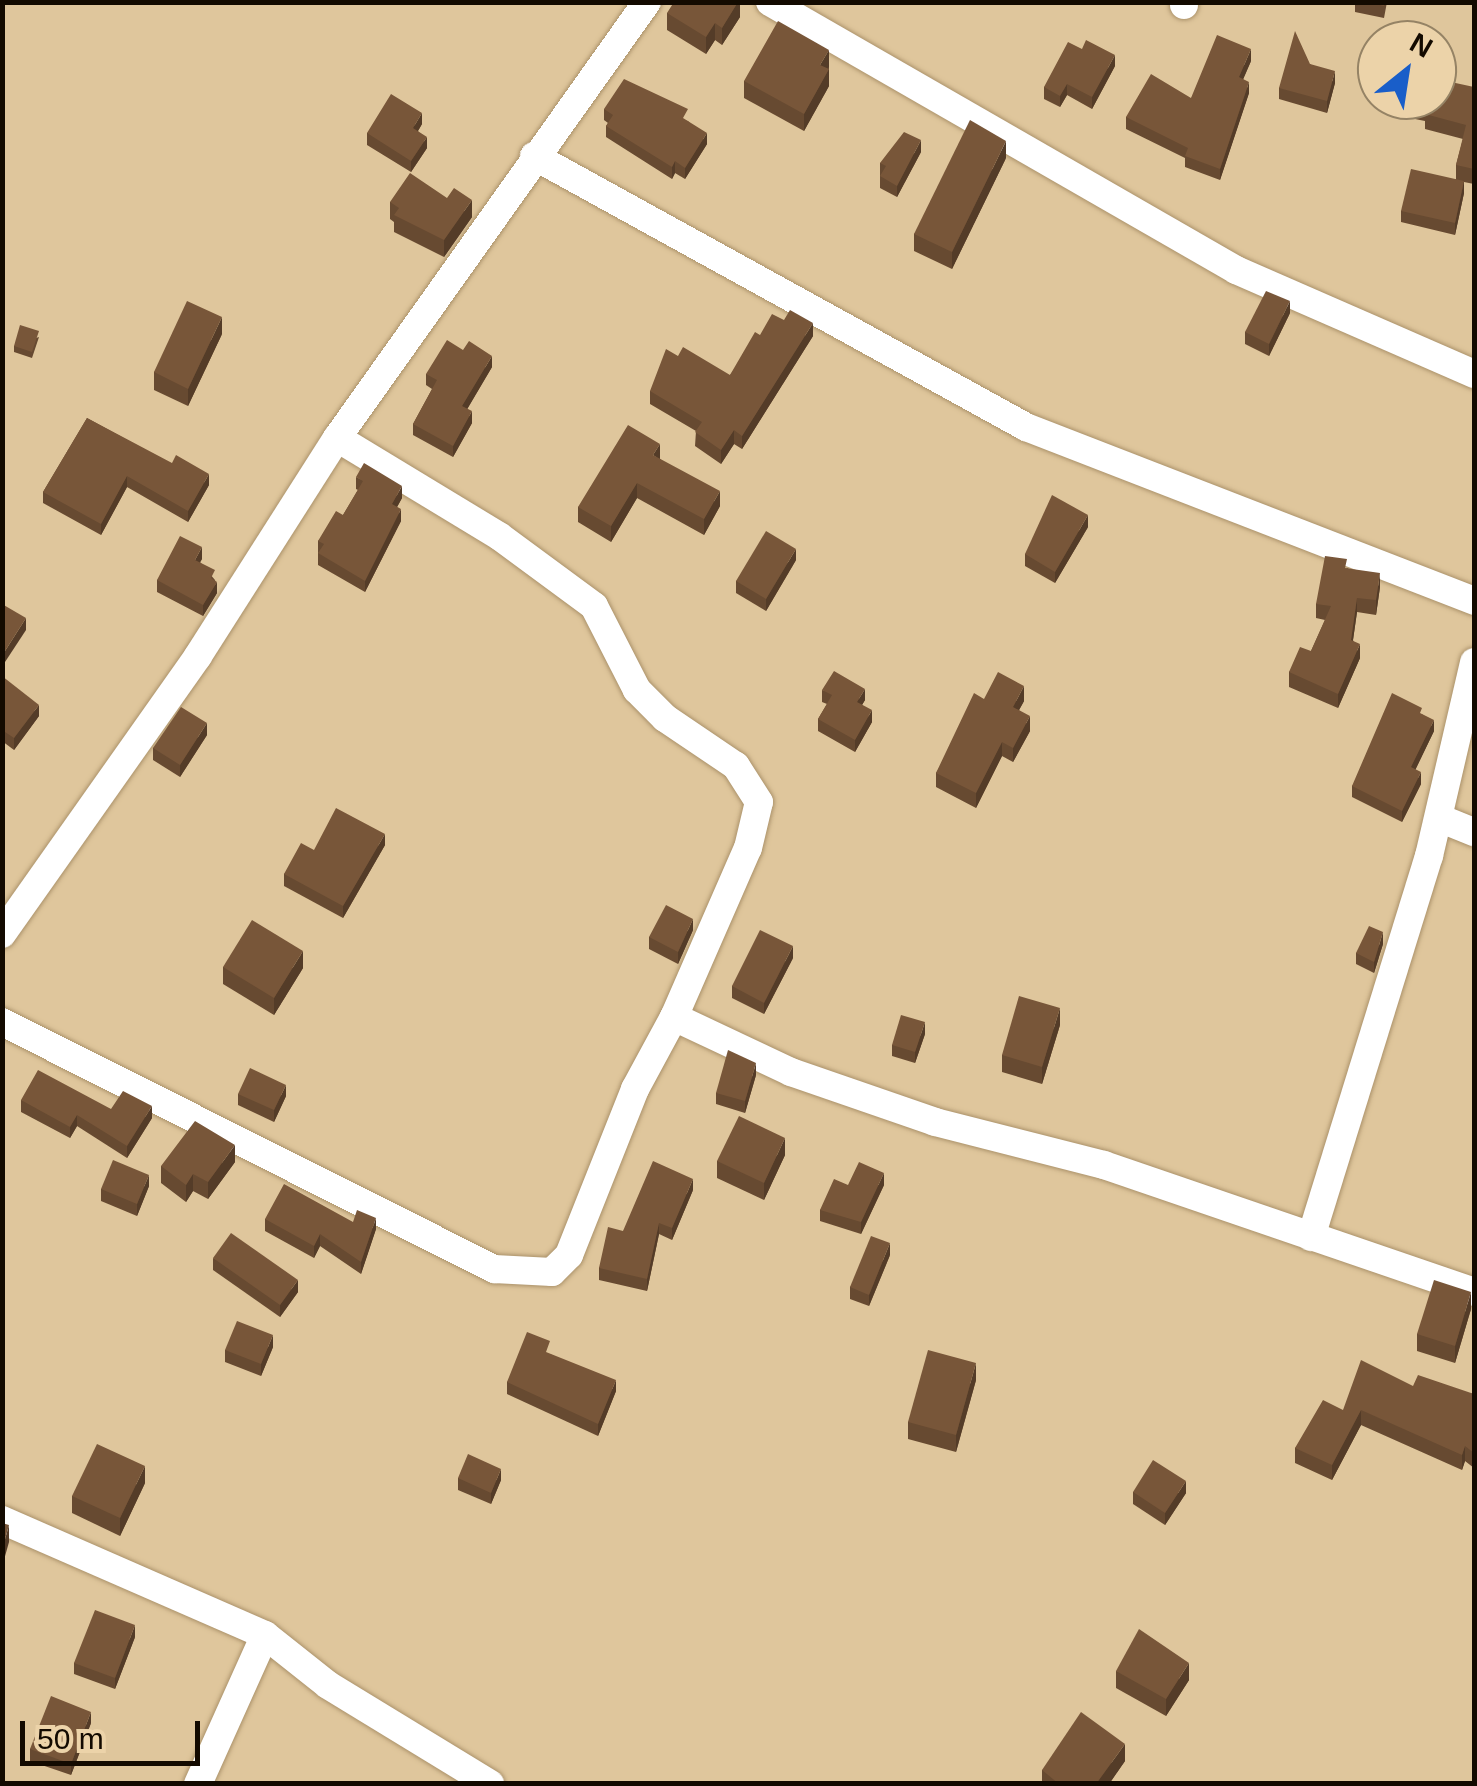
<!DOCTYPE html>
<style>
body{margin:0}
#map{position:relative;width:1477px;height:1786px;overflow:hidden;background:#dfc69c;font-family:Arial,sans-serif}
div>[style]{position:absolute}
.roads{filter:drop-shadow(0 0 2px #ab926a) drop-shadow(0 0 2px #ab926a)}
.minor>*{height:28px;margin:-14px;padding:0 14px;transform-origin:14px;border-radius:14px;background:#fff}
.wall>*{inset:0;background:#674a31}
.shaded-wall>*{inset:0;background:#543c28}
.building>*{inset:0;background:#785639}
span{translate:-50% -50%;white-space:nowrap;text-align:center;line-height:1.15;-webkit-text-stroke:10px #ecd3a9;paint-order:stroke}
.frame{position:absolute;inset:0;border:5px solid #130a00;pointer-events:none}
.north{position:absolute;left:1357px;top:20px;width:100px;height:100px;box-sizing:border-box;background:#ecd3a9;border:2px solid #958365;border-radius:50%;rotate:30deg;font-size:28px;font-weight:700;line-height:40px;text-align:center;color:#130a00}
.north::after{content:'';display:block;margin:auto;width:35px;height:45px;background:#195ec9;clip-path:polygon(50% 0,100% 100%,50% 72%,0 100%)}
.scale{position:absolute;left:20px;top:1721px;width:180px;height:45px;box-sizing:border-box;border:5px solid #130a00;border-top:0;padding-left:12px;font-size:30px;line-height:35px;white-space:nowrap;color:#130a00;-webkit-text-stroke:8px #ecd3a9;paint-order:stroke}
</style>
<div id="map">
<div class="roads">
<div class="minor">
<i style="left:770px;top:2px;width:538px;rotate:29.9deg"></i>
<i style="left:1236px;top:270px;width:260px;rotate:23.6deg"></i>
<i style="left:1184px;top:5px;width:3px;rotate:-90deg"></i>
<i style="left:534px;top:156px;width:562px;rotate:28.85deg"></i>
<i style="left:1026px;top:427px;width:481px;rotate:21.2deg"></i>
<i style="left:1439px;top:818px;width:38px;rotate:22deg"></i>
<i style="left:2px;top:934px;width:340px;rotate:-54.8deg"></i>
<i style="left:198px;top:656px;width:259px;rotate:-57.5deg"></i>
<i style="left:337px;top:438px;width:535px;rotate:-54.59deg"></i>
<i style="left:674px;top:1017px;width:129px;rotate:25.2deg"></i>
<i style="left:791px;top:1072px;width:152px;rotate:19.1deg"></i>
<i style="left:935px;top:1122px;width:174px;rotate:14.3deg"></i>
<i style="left:1104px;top:1165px;width:391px;rotate:18.9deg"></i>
<i style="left:2px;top:1022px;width:551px;rotate:26.66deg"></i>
<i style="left:494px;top:1269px;width:58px;rotate:3deg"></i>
<i style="left:552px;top:1272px;width:24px;rotate:-45deg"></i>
<i style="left:569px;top:1255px;width:179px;rotate:-68.3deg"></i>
<i style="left:635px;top:1089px;width:82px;rotate:-61.6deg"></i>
<i style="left:674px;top:1017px;width:184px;rotate:-66.4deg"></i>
<i style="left:748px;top:848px;width:47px;rotate:-76.6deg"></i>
<i style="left:759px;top:802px;width:43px;rotate:-122.6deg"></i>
<i style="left:736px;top:766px;width:86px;rotate:-145.9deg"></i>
<i style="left:665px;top:718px;width:40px;rotate:-135deg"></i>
<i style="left:637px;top:690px;width:94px;rotate:-117.1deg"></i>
<i style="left:594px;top:606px;width:118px;rotate:-143.6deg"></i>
<i style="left:499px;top:536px;width:189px;rotate:-148.8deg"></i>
<i style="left:1311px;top:1237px;width:399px;rotate:-72.8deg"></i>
<i style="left:1429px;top:856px;width:199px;rotate:-76.9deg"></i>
<i style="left:2px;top:1520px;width:287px;rotate:23.6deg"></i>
<i style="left:265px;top:1635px;width:80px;rotate:38.4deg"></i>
<i style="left:328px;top:1685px;width:190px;rotate:31.4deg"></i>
<i style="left:198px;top:1784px;width:163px;rotate:-65.8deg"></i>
</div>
</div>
<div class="wall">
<i style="clip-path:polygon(740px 2px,740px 17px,722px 45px,715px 40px,706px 54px,667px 30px,667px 13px)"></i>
<i style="clip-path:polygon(1355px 2px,1387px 2px,1384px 18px,1355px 12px)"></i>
<i style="clip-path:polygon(1251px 61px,1243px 79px,1249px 93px,1220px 180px,1185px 167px,1185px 158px,1126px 129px,1126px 117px,1191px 98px)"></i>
<i style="clip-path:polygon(1310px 64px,1335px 83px,1327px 113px,1279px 99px,1279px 88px)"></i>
<i style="clip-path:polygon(1115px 66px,1092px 109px,1067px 95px,1060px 107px,1044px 99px,1044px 87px)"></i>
<i style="clip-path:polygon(829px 67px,829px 86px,804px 131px,744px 98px,744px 81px)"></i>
<i style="clip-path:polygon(1474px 87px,1474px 184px,1464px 182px,1464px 193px,1455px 235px,1401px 222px,1401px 211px,1456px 179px,1456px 165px,1463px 139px,1425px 129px,1425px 121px,1410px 118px,1410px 103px)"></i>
<i style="clip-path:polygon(604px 109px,688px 121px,707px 144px,685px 179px,675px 173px,672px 179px,606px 137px,606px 126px,608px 123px,604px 120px)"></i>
<i style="clip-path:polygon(422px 124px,418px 131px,427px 148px,411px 172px,367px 145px,367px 133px)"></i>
<i style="clip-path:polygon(921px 152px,897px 197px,880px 188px,880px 163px)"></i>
<i style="clip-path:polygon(1006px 158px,952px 269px,914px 251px,914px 234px)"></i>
<i style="clip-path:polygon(447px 198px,472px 217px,444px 257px,394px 232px,394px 222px,390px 219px,390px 202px)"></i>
<i style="clip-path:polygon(1290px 313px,1269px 356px,1245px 344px,1245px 332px)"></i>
<i style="clip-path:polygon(222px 334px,188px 406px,154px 390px,154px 372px)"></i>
<i style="clip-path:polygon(760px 335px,813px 336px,742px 449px,734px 444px,721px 464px,695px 446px,696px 431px,650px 404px,650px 391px,730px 375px)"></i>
<i style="clip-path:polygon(39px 337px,32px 358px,14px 352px,14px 346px)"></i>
<i style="clip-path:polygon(492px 367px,467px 409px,472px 423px,453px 457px,413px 435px,413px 424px,432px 389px,426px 385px,426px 374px)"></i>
<i style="clip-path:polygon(87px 418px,209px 485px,188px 522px,127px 487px,101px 535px,43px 503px,43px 492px)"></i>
<i style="clip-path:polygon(660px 459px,720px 506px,704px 535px,637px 498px,611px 542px,578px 522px,578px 507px)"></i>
<i style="clip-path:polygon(356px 477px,402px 498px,397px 507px,401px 521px,365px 592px,318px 565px,318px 541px,343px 515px,358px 490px,356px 489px)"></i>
<i style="clip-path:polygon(1088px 527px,1055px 583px,1025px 566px,1025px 554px)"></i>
<i style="clip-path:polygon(202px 559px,200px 562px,215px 580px,217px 593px,203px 616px,157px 592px,157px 580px)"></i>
<i style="clip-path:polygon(796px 560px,766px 611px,736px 593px,736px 581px)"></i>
<i style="clip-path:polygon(1347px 568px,1380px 587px,1376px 615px,1357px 612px,1353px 640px,1360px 658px,1338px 708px,1289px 687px,1289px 672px,1311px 651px,1325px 620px,1316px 618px,1316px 604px)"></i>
<i style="clip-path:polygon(2px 676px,39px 716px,14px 750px,2px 741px)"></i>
<i style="clip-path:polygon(822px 690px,865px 700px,862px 705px,872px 722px,855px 752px,818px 731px,818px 719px,827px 704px,822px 702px)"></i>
<i style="clip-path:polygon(984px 699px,1024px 701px,1019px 710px,1030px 731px,1013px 762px,1002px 756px,976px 808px,936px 787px,936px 773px)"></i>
<i style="clip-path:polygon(1422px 714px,1434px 731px,1415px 770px,1421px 784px,1402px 822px,1352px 797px,1352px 786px)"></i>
<i style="clip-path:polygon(207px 735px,180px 777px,153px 760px,153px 748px)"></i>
<i style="clip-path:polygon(385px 845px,343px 918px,284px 886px,284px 874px,314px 850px)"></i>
<i style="clip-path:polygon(693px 930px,678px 964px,649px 949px,649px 937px)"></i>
<i style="clip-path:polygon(1383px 944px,1374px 973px,1356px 964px,1356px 953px)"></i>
<i style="clip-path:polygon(793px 958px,764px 1014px,732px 998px,732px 986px)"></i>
<i style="clip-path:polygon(223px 967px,303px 968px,274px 1015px,223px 984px)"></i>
<i style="clip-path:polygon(1060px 1025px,1042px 1084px,1002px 1072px,1002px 1055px)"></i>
<i style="clip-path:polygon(925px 1034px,915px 1063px,892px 1056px,892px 1045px)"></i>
<i style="clip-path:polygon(756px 1075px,745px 1113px,716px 1104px,716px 1093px)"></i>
<i style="clip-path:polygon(238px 1094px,286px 1096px,274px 1122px,238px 1105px)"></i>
<i style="clip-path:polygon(21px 1100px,111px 1109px,152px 1118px,127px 1158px,77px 1126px,70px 1138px,21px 1112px)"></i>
<i style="clip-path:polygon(785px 1155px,764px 1200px,717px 1178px,717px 1161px)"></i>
<i style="clip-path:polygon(235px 1162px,208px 1199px,193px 1191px,186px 1202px,161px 1183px,161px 1166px)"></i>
<i style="clip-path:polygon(848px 1185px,884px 1185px,861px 1234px,820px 1221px,820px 1210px)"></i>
<i style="clip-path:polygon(149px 1186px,137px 1216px,101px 1201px,101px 1189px)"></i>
<i style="clip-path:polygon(693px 1190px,672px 1240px,659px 1234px,647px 1291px,599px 1280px,599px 1268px,623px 1231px)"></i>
<i style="clip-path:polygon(265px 1219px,353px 1222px,376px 1229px,361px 1274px,320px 1246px,314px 1258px,265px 1231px)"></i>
<i style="clip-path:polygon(890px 1255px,869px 1306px,850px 1299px,850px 1287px)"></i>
<i style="clip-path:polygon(213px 1258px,298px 1292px,280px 1317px,213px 1270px)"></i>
<i style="clip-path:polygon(1471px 1309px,1455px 1363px,1417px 1351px,1417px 1334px)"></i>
<i style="clip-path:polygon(273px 1347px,261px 1376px,225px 1362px,225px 1350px)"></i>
<i style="clip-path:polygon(550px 1354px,616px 1391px,598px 1436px,507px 1394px,507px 1382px)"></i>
<i style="clip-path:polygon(976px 1380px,956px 1452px,908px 1439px,908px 1422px)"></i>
<i style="clip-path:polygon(1413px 1386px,1474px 1394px,1474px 1468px,1465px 1461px,1462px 1470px,1361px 1425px,1332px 1480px,1295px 1463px,1295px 1448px,1343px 1410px)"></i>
<i style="clip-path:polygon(458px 1478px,501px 1480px,491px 1504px,458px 1490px)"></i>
<i style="clip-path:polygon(145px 1483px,120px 1536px,72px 1513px,72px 1496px)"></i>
<i style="clip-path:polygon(1133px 1492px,1186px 1493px,1165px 1525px,1133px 1504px)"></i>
<i style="clip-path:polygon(135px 1637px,115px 1689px,74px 1674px,74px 1663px)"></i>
<i style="clip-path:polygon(1116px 1671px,1189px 1680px,1166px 1716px,1116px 1688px)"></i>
<i style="clip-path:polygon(91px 1723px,71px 1775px,30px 1761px,30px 1749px)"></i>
<i style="clip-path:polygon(1125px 1761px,1109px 1784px,1042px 1784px,1042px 1770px)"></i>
</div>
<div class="shaded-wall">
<i style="clip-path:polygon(738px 2px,740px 2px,740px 17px,722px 45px,722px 28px)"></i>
<i style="clip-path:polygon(715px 23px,715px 40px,706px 54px,706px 37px)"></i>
<i style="clip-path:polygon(1251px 49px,1251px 61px,1239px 89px,1239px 77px)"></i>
<i style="clip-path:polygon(829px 50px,829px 67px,820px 82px,820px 65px)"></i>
<i style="clip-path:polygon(1115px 55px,1115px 66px,1092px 109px,1092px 97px)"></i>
<i style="clip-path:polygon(829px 69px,829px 86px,804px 131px,804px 114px)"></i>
<i style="clip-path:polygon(1335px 71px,1335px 83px,1327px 113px,1327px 101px)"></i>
<i style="clip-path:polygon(1249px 82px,1249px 93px,1220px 180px,1220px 169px)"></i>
<i style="clip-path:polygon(1067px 84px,1067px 95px,1060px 107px,1060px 96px)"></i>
<i style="clip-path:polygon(422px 113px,422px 124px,413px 139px,413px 128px)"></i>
<i style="clip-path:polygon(707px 133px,707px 144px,685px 179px,685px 168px)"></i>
<i style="clip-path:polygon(427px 137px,427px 148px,411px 172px,411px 161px)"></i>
<i style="clip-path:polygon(921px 140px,921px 152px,897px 197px,897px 186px)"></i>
<i style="clip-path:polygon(1006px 141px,1006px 158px,952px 269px,952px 252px)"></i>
<i style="clip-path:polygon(675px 161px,675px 173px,672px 179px,672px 167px)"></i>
<i style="clip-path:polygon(1464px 181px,1464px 193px,1455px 235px,1455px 223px)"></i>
<i style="clip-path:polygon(472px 200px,472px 217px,444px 257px,444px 240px)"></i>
<i style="clip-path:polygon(1290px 301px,1290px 313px,1269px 356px,1269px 344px)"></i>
<i style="clip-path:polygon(222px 317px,222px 334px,188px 406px,188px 389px)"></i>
<i style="clip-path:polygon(813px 323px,813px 336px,742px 449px,742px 436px)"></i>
<i style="clip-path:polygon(492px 356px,492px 367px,462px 418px,462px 406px)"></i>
<i style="clip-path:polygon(472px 411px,472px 423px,453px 457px,453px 446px)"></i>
<i style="clip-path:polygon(734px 430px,734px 444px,721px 464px,721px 450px)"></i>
<i style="clip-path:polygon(660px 444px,660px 460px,653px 455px)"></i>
<i style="clip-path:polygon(209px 474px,209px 485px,188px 522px,188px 511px)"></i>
<i style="clip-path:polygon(127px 476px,127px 487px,101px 535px,101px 524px)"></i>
<i style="clip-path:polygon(637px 483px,637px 498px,611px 542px,611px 526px)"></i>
<i style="clip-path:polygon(402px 486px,402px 498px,392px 516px,392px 504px)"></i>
<i style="clip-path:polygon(720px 491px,720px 506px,704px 535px,704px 519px)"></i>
<i style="clip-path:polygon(401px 509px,401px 521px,365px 592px,365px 581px)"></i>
<i style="clip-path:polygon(1088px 515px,1088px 527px,1055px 583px,1055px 572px)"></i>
<i style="clip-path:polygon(202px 547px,202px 559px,195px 571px,195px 560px)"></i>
<i style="clip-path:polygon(796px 549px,796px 560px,766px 611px,766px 599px)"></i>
<i style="clip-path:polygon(1380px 573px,1380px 587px,1376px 615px,1376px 600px)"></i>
<i style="clip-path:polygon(217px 582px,217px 593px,203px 616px,203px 605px)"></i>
<i style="clip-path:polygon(1357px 598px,1357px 612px,1351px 654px,1351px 640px)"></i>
<i style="clip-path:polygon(26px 618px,26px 630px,5px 662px,5px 651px)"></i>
<i style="clip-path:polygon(1360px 644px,1360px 658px,1338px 708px,1338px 694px)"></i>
<i style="clip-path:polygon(1024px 686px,1024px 701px,1013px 721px,1013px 707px)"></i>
<i style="clip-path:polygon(865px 689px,865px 700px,857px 713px,857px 702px)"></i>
<i style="clip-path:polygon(39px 705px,39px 716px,14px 750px,14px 738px)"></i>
<i style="clip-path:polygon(872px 710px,872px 722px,855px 752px,855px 740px)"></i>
<i style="clip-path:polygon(1030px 716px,1030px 731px,1013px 762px,1013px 748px)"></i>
<i style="clip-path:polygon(1434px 720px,1434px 731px,1411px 779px,1411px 767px)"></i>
<i style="clip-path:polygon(207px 723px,207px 735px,180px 777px,180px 765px)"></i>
<i style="clip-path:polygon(1002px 742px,1002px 756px,976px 808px,976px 793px)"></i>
<i style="clip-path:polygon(1421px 772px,1421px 784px,1402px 822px,1402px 811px)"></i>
<i style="clip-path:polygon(385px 834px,385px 845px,343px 918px,343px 906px)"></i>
<i style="clip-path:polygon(693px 919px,693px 930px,678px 964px,678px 952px)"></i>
<i style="clip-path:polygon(1383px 932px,1383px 944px,1374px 973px,1374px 962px)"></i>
<i style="clip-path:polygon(793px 946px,793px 958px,764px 1014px,764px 1003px)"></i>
<i style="clip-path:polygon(303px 951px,303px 968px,274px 1015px,274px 998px)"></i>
<i style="clip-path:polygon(1060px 1008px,1060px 1025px,1042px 1084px,1042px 1067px)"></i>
<i style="clip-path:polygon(925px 1022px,925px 1034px,915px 1063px,915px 1052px)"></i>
<i style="clip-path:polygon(756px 1063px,756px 1075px,745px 1113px,745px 1101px)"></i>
<i style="clip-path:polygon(286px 1085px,286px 1096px,274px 1122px,274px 1110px)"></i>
<i style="clip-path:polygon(152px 1106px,152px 1118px,127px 1158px,127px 1146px)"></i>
<i style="clip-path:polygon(77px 1115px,77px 1126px,70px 1138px,70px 1127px)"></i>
<i style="clip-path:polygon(785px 1138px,785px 1155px,764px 1200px,764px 1183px)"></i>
<i style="clip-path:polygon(235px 1145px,235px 1162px,208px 1199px,208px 1182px)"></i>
<i style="clip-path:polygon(884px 1173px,884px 1185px,861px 1234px,861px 1222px)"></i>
<i style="clip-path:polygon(193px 1174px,193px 1191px,186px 1202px,186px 1185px)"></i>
<i style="clip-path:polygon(149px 1175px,149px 1186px,137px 1216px,137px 1204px)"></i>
<i style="clip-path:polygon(693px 1179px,693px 1190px,672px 1240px,672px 1228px)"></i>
<i style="clip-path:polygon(376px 1218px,376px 1229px,361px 1274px,361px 1262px)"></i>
<i style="clip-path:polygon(659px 1223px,659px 1234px,647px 1291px,647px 1279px)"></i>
<i style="clip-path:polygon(320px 1234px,320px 1246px,314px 1258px,314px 1246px)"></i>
<i style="clip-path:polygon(890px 1243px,890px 1255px,869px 1306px,869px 1295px)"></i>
<i style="clip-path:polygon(298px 1280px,298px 1292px,280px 1317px,280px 1305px)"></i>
<i style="clip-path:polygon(1471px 1292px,1471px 1309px,1455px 1363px,1455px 1346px)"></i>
<i style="clip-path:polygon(273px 1335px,273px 1347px,261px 1376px,261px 1364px)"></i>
<i style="clip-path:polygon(976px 1363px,976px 1380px,956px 1452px,956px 1435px)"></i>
<i style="clip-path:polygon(616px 1380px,616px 1391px,598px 1436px,598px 1424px)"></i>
<i style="clip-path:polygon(1361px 1410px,1361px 1425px,1332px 1480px,1332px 1465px)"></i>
<i style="clip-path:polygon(1465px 1446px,1465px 1461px,1462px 1470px,1462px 1455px)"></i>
<i style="clip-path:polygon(145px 1466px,145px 1483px,120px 1536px,120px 1518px)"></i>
<i style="clip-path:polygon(501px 1469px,501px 1480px,491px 1504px,491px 1493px)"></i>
<i style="clip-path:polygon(1186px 1481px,1186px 1493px,1165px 1525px,1165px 1513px)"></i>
<i style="clip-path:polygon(9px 1525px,9px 1542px,2px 1567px,2px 1550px)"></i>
<i style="clip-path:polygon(135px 1625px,135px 1637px,115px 1689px,115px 1678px)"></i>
<i style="clip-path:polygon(1189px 1663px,1189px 1680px,1166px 1716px,1166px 1699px)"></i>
<i style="clip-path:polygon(91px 1712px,91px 1723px,71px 1775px,71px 1764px)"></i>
<i style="clip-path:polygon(1125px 1744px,1125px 1761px,1109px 1784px,1096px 1784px)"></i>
</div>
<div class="building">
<i style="clip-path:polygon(674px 2px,738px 2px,722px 28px,715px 23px,706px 37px,667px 13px)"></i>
<i style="clip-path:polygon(1366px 2px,1385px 2px,1384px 6px)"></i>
<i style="clip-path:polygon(778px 21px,829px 50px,820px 65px,829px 69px,804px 114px,744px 81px)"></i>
<i style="clip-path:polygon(1295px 31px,1310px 64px,1335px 71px,1327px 101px,1279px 88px)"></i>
<i style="clip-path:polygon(1217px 35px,1251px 49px,1239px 77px,1249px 82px,1220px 169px,1185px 156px,1188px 148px,1126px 117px,1151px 74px,1191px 98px)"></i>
<i style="clip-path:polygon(1086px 40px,1115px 55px,1092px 97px,1067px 84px,1060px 96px,1044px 87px,1068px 42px,1082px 49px)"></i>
<i style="clip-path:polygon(624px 79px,688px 109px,683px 118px,707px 133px,685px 168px,675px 161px,672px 167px,606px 126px,613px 115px,604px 109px)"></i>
<i style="clip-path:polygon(1437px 79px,1474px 87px,1474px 169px,1456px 165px,1466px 125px,1425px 114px,1427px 106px,1410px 103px,1411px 100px,1437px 100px)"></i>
<i style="clip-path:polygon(391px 94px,422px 113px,413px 128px,427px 137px,411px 161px,367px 133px)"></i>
<i style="clip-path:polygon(970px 120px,1006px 141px,952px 252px,914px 234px)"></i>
<i style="clip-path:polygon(904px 132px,921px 140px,897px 186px,880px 176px,886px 166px,880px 163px)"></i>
<i style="clip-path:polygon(1411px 169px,1464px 181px,1455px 223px,1401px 211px)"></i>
<i style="clip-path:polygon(410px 173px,447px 198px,454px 188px,472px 200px,444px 240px,394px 215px,399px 208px,390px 202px)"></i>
<i style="clip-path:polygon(1266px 291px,1290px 301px,1269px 344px,1245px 332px)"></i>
<i style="clip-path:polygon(187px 301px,222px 317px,188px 389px,154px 372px)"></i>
<i style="clip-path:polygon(790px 310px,813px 323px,742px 436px,734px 430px,721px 450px,695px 432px,702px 422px,650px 391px,666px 349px,678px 356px,683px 347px,730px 375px,755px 332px,760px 335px,772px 314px,784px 320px)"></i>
<i style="clip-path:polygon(20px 325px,39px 331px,32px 352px,14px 346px)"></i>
<i style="clip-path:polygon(447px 340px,463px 350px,469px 341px,492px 356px,462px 406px,472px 411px,453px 446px,413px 424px,437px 380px,426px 374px)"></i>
<i style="clip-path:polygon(87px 418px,172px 463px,176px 455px,209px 474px,188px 511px,127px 476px,101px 524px,43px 492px)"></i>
<i style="clip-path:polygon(628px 425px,660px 444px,653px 455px,720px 491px,704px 519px,637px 483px,611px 526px,578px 507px)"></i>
<i style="clip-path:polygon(364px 463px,402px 486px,392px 504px,401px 509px,365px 581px,318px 553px,324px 544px,318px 541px,336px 511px,343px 515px,363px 481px,356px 477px)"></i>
<i style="clip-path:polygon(1052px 495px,1088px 515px,1055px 572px,1025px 554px)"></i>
<i style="clip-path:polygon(766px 531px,796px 549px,766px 599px,736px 581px)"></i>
<i style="clip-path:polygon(180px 536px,202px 547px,195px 560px,215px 570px,211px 578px,217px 582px,203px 605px,157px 580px)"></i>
<i style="clip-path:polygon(1325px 556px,1347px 559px,1345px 568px,1380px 573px,1376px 600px,1357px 598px,1351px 640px,1360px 644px,1338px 694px,1289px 672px,1300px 647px,1311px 651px,1331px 606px,1316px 604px)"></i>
<i style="clip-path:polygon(2px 604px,26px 618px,5px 651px,2px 649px)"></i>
<i style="clip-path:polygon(834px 671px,865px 689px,857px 702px,872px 710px,855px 740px,818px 719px,832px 695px,822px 690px)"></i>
<i style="clip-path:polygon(998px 672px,1024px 686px,1013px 707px,1030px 716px,1013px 748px,1002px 742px,976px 793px,936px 773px,974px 693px,984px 699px)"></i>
<i style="clip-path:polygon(2px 676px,39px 705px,14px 738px,2px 730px)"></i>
<i style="clip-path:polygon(1392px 693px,1422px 708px,1420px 713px,1434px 720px,1411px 767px,1421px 772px,1402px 811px,1352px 786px)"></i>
<i style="clip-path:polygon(181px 707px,207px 723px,180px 765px,153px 748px)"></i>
<i style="clip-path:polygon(336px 808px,385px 834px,343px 906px,284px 874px,301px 843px,314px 850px)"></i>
<i style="clip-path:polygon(666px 905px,693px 919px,678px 952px,649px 937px)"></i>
<i style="clip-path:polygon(252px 920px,303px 951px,274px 998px,223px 967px)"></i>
<i style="clip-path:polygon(1369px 926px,1383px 932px,1374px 962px,1356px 953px)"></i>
<i style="clip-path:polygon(760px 930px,793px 946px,764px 1003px,732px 986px)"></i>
<i style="clip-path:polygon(1019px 996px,1060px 1008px,1042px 1067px,1002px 1055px)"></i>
<i style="clip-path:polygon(901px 1015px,925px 1022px,915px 1052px,892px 1045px)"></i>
<i style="clip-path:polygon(728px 1050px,756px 1063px,745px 1101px,716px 1093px)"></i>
<i style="clip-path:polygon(250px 1068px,286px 1085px,274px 1110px,238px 1094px)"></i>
<i style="clip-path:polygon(38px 1070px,111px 1109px,123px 1091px,152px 1106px,127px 1146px,77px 1115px,70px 1127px,21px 1100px)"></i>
<i style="clip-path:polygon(739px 1116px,785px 1138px,764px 1183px,717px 1161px)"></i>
<i style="clip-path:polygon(195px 1121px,235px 1145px,208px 1182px,193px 1174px,186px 1185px,161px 1166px)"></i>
<i style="clip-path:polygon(113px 1160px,149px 1175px,137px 1204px,101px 1189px)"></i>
<i style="clip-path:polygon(653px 1161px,693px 1179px,672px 1228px,659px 1223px,647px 1279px,599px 1268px,608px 1227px,623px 1231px)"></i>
<i style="clip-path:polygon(859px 1162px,884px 1173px,861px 1222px,820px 1210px,834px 1179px,848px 1185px)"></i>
<i style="clip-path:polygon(284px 1184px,353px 1222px,357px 1210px,376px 1218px,361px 1262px,320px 1234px,314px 1246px,265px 1219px)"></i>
<i style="clip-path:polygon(231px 1233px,298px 1280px,280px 1305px,213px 1258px)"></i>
<i style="clip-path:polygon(871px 1236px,890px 1243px,869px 1295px,850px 1287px)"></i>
<i style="clip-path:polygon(1434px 1280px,1471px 1292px,1455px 1346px,1417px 1334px)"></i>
<i style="clip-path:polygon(237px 1321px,273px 1335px,261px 1364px,225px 1350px)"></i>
<i style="clip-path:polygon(527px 1332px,550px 1341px,546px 1352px,616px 1380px,598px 1424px,507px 1382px)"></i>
<i style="clip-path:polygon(928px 1350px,976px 1363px,956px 1435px,908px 1422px)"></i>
<i style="clip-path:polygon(1361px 1360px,1413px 1386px,1418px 1375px,1474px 1394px,1474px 1453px,1465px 1446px,1462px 1455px,1361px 1410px,1332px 1465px,1295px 1448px,1323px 1400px,1343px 1410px)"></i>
<i style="clip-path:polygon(97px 1444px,145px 1466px,120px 1518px,72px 1496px)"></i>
<i style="clip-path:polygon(468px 1454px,501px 1469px,491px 1493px,458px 1478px)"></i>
<i style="clip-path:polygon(1153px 1460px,1186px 1481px,1165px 1513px,1133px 1492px)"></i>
<i style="clip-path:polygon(2px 1523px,9px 1525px,2px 1550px)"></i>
<i style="clip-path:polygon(95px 1610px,135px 1625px,115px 1678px,74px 1663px)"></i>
<i style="clip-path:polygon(1139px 1629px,1189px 1663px,1166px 1699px,1116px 1671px)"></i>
<i style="clip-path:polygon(51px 1696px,91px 1712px,71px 1764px,30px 1749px)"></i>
<i style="clip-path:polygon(1081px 1712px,1125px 1744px,1096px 1784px,1059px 1784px,1042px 1770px)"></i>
</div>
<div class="frame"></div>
<div class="north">N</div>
<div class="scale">50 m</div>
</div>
